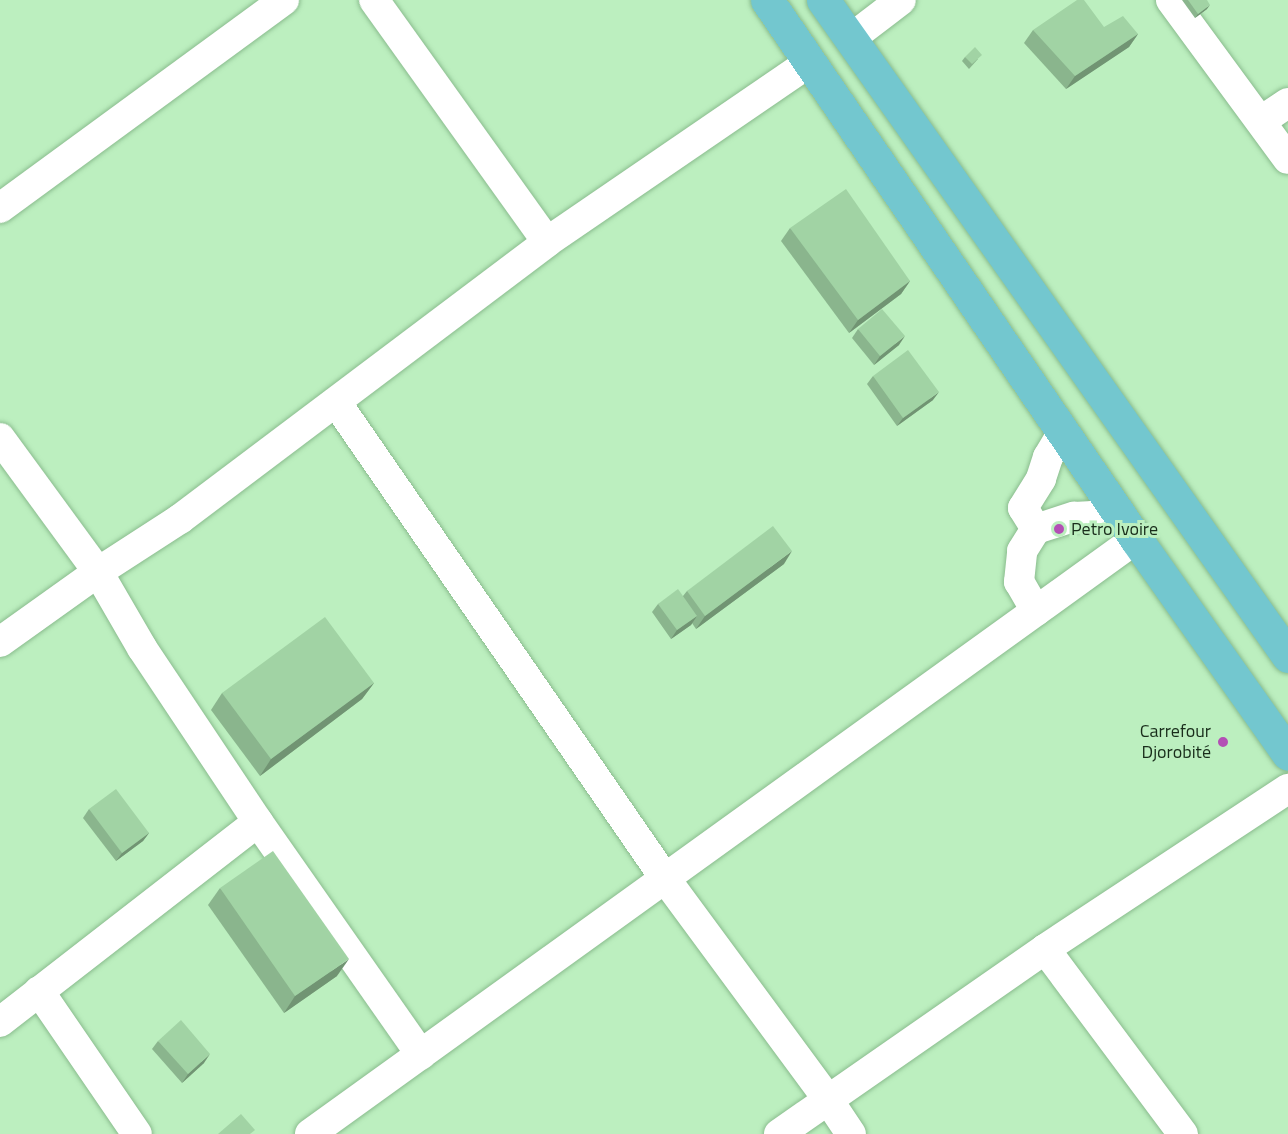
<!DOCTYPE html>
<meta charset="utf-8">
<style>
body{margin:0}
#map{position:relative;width:1288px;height:1134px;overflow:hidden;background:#bcefbf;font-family:"Titillium Web",sans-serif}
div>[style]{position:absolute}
.roads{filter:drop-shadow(0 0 2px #8abc8e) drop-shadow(0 0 2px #8abc8e)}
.minor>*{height:30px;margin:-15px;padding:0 15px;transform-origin:15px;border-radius:15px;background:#fff}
.major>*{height:33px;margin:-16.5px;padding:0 16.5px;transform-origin:16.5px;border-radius:16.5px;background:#73c7cf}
.wall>*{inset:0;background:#8ab58d}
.shaded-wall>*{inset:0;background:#719473}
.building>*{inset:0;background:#a1d3a4}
.dots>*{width:16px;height:16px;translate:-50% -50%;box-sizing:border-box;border:3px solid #bcefbf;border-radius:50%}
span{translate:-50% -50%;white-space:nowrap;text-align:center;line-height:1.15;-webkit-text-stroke:6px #bcefbf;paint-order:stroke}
.poi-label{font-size:18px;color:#192d1b}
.left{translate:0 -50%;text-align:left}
.right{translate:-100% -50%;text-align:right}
</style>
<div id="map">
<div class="roads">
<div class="minor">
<i style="left:374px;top:0;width:297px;rotate:54.4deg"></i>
<i style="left:1171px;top:0;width:197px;rotate:53.7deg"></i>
<i style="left:850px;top:39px;width:64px;rotate:-37.4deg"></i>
<i style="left:1261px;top:121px;width:32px;rotate:-34deg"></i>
<i style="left:0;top:208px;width:352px;rotate:-36.2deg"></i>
<i style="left:336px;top:402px;width:577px;rotate:55.37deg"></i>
<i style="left:664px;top:877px;width:275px;rotate:53.6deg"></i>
<i style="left:827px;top:1098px;width:43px;rotate:56.3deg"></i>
<i style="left:1063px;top:432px;width:29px;rotate:121deg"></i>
<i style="left:1048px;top:457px;width:23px;rotate:108deg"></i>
<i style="left:1041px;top:479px;width:34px;rotate:122deg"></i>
<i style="left:1023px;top:508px;width:25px;rotate:58deg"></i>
<i style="left:1036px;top:529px;width:40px;rotate:-18deg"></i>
<i style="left:1074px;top:517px;width:19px;rotate:-3deg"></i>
<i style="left:1093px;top:516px;width:23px;rotate:-20deg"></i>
<i style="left:0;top:438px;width:166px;rotate:53.8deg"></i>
<i style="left:98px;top:572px;width:88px;rotate:59.9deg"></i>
<i style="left:142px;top:648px;width:209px;rotate:56.3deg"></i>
<i style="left:258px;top:822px;width:284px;rotate:55deg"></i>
<i style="left:1036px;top:611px;width:34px;rotate:-120deg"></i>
<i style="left:1019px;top:582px;width:31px;rotate:-84deg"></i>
<i style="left:1022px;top:551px;width:26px;rotate:-58deg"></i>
<i style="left:0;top:642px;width:120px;rotate:-35.5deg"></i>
<i style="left:98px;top:572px;width:98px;rotate:-32.9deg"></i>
<i style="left:180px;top:519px;width:460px;rotate:-37deg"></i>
<i style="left:547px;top:242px;width:319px;rotate:-34.4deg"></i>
<i style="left:1045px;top:949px;width:231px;rotate:53.3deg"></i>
<i style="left:39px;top:991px;width:173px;rotate:55.6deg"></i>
<i style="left:0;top:1022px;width:326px;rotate:-37.8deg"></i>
<i style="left:310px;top:1134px;width:1018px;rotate:-35.77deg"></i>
<i style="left:779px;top:1134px;width:324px;rotate:-34.8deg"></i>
<i style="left:1045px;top:949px;width:291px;rotate:-33.4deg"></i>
</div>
<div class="major">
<i style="left:767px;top:0;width:653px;rotate:55.6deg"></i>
<i style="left:1136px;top:539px;width:263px;rotate:54.7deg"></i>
<i style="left:823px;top:0;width:804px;rotate:54.67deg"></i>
</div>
</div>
<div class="wall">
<i style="clip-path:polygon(1182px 0,1207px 0,1207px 9px,1195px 18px)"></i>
<i style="clip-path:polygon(1104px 27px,1138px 34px,1129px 47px,1066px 89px,1024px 43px,1033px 30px)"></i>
<i style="clip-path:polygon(965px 57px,978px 59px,969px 69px,962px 61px)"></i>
<i style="clip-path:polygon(790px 228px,910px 281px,901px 294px,849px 333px,781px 241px)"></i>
<i style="clip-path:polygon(858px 329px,899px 345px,874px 365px,852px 338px)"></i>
<i style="clip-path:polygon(873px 376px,933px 400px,897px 426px,867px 384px)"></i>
<i style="clip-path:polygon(784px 564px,696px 629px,692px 623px,691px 625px,671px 639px,652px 612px,658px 604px,683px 596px,687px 591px)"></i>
<i style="clip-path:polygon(374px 683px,362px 699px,260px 776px,211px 710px,222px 693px)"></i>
<i style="clip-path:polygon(89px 809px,149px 833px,143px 841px,116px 861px,83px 818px)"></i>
<i style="clip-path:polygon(220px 888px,337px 976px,284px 1013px,208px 905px)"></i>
<i style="clip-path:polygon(158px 1041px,204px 1063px,182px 1083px,152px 1049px)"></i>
</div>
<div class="shaded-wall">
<i style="clip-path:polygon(1210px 5px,1207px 9px,1195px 18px,1198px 14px)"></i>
<i style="clip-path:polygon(1138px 34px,1129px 47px,1066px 89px,1075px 76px)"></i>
<i style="clip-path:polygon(910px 281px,901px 294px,849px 333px,858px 320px)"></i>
<i style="clip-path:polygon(905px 336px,899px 345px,874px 365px,880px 356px)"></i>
<i style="clip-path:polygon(939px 392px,933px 400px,897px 426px,903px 418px)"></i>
<i style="clip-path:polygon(792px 551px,784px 564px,696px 629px,705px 616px)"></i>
<i style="clip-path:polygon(697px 616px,691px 625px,671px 639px,677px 630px)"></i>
<i style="clip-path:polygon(374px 683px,362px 699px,260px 776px,271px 759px)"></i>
<i style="clip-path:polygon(149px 833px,143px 841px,116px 861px,122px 853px)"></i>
<i style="clip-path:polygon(349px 959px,337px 976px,284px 1013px,295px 996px)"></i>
<i style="clip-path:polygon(210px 1054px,204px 1063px,182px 1083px,188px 1074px)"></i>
</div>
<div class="building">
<i style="clip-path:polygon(1077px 0,1084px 0,1104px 27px,1123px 16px,1138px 34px,1075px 76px,1033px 30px)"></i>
<i style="clip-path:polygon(1188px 0,1207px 0,1210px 5px,1198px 14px)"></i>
<i style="clip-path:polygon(975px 47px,982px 55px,972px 64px,965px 57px)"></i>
<i style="clip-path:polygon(846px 189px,910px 281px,858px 320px,790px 228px)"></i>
<i style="clip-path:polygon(882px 309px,905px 336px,880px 356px,858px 329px)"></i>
<i style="clip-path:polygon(908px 350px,939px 392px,903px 418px,873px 376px)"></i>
<i style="clip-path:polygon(773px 526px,792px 551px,705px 616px,687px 591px)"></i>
<i style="clip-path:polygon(678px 589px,697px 616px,677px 630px,658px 604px)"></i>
<i style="clip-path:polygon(325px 617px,374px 683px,271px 759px,222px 693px)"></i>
<i style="clip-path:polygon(116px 789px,149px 833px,122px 853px,89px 809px)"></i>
<i style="clip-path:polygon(273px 851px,349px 959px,295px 996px,220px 888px)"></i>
<i style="clip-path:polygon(181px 1020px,210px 1054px,188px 1074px,158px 1041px)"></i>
<i style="clip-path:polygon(241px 1114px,255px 1130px,250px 1134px,218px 1134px)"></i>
</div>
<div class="dots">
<i style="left:1059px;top:529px;background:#b34fb5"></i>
<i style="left:1223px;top:742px;background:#b34fb5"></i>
</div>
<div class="poi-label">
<span class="left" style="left:1071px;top:529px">Petro Ivoire</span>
<span class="right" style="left:1211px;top:742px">Carrefour<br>Djorobité</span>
</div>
</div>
